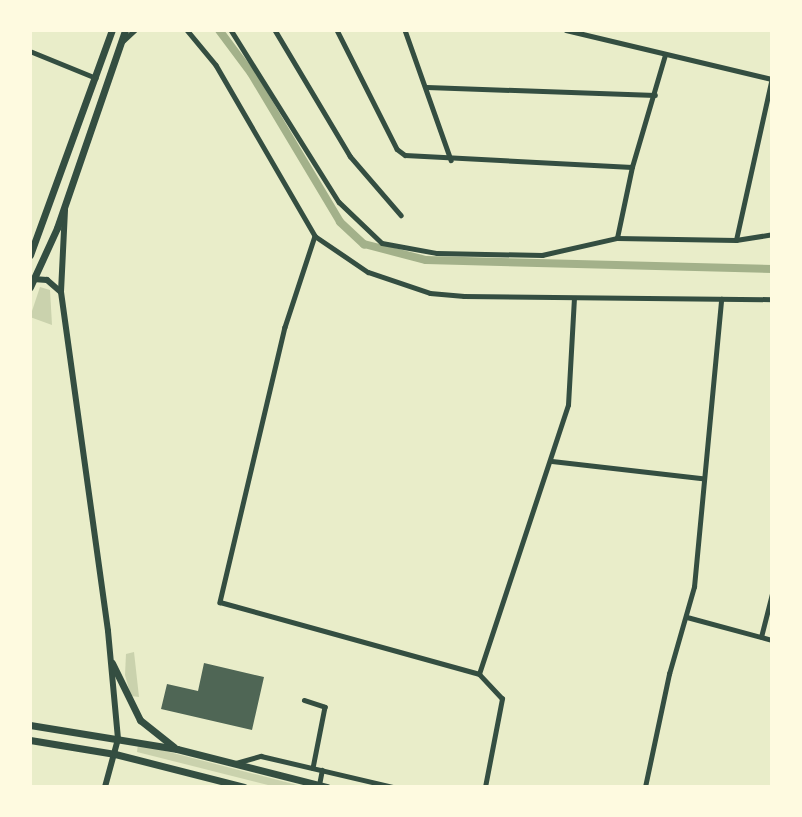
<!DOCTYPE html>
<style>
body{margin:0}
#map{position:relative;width:802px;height:817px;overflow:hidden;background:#e9edc9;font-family:Ubuntu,sans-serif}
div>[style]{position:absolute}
.green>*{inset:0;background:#cad2ad}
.canal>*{height:8px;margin:-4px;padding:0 4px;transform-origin:4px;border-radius:4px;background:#a3b18a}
.building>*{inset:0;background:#4f6655}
.minor>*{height:4.5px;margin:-2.25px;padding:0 2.25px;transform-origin:2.25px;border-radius:2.25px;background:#344e41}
.secondary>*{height:6px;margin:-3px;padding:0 3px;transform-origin:3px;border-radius:3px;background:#344e41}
.primary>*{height:7px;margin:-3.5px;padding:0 3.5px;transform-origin:3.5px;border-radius:3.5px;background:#344e41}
span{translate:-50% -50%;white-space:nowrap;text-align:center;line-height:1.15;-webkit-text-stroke:6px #fefae0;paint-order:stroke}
.frame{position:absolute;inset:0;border:32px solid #fefae0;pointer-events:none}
</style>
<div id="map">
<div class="green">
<i style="clip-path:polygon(40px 287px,50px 290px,52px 325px,30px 317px)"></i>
<i style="clip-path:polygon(134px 652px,139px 697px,131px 696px,125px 675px,126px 654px)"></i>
<i style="clip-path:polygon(138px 744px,305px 787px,276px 787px,137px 752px)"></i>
</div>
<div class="canal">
<i style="left:219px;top:30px;width:54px;rotate:53.3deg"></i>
<i style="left:251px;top:73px;width:174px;rotate:59.1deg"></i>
<i style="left:340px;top:222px;width:33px;rotate:43deg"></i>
<i style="left:364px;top:244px;width:64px;rotate:14.5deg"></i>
<i style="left:426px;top:260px;width:346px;rotate:1.5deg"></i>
</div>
<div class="building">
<i style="clip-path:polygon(204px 663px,264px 677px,252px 730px,161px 709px,167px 684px,198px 691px)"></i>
</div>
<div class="minor">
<i style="left:187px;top:30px;width:45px;rotate:50.4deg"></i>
<i style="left:216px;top:65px;width:198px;rotate:59.9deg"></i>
<i style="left:315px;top:236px;width:64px;rotate:34.2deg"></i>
<i style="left:368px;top:272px;width:65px;rotate:18.7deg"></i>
<i style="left:430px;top:293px;width:34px;rotate:5deg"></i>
<i style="left:464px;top:296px;width:308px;rotate:0.6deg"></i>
<i style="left:231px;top:30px;width:203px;rotate:57.9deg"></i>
<i style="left:339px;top:202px;width:59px;rotate:43.6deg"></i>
<i style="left:382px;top:243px;width:56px;rotate:10.3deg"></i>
<i style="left:437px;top:253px;width:105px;rotate:1.1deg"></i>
<i style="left:542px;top:255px;width:77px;rotate:-12.8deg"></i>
<i style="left:617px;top:238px;width:119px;rotate:1deg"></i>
<i style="left:736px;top:240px;width:36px;rotate:-9deg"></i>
<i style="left:275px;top:30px;width:147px;rotate:59.2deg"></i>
<i style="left:350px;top:156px;width:78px;rotate:49.2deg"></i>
<i style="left:337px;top:30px;width:133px;rotate:63.2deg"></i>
<i style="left:397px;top:149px;width:10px;rotate:37deg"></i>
<i style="left:405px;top:155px;width:227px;rotate:3deg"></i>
<i style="left:405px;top:30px;width:138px;rotate:70.5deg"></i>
<i style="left:566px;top:30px;width:212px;rotate:13.4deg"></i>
<i style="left:123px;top:41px;width:16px;rotate:-43deg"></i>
<i style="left:30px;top:51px;width:71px;rotate:22.2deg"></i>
<i style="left:427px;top:87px;width:228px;rotate:2deg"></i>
<i style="left:315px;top:236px;width:96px;rotate:108.2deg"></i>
<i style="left:285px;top:327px;width:283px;rotate:103.3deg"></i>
<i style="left:220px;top:602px;width:269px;rotate:15.5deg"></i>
<i style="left:617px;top:238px;width:73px;rotate:-78.1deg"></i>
<i style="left:632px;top:167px;width:117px;rotate:-73.6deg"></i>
<i style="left:736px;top:240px;width:167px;rotate:-77.5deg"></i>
<i style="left:552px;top:461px;width:151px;rotate:6.5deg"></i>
<i style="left:687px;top:617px;width:88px;rotate:15.1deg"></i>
<i style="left:761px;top:637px;width:44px;rotate:-75.7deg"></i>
<i style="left:304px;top:700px;width:22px;rotate:18deg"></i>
<i style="left:325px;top:707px;width:62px;rotate:101.1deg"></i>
<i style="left:236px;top:763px;width:26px;rotate:-16deg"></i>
<i style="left:261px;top:756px;width:136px;rotate:13.2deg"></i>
<i style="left:319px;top:785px;width:15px;rotate:-79deg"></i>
<i style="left:485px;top:787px;width:90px;rotate:-79.1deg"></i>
<i style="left:502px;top:699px;width:34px;rotate:-133deg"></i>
<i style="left:479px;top:674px;width:283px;rotate:-71.7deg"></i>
<i style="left:568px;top:405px;width:106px;rotate:-86.8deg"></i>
<i style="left:645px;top:787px;width:116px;rotate:-78deg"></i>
<i style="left:669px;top:674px;width:91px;rotate:-74deg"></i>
<i style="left:694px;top:587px;width:289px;rotate:-84.6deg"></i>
</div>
<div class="secondary">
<i style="left:65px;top:210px;width:82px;rotate:92.8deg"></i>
<i style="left:61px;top:292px;width:342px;rotate:82.1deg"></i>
<i style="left:108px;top:631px;width:108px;rotate:84.7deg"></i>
<i style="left:118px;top:739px;width:50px;rotate:105.2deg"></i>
<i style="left:33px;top:279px;width:14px;rotate:4deg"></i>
<i style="left:47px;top:280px;width:18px;rotate:41deg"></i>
</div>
<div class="primary">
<i style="left:30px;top:255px;width:239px;rotate:-70deg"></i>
<i style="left:30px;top:287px;width:65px;rotate:-65.4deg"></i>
<i style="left:57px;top:228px;width:209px;rotate:-71deg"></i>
<i style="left:112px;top:663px;width:64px;rotate:63.8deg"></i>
<i style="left:140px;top:720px;width:43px;rotate:38.5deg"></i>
<i style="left:30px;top:725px;width:149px;rotate:9.3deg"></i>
<i style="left:177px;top:749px;width:155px;rotate:14.2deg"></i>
<i style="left:30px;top:740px;width:86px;rotate:9.4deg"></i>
<i style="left:115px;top:754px;width:133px;rotate:14.3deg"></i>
</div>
<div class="frame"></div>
</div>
